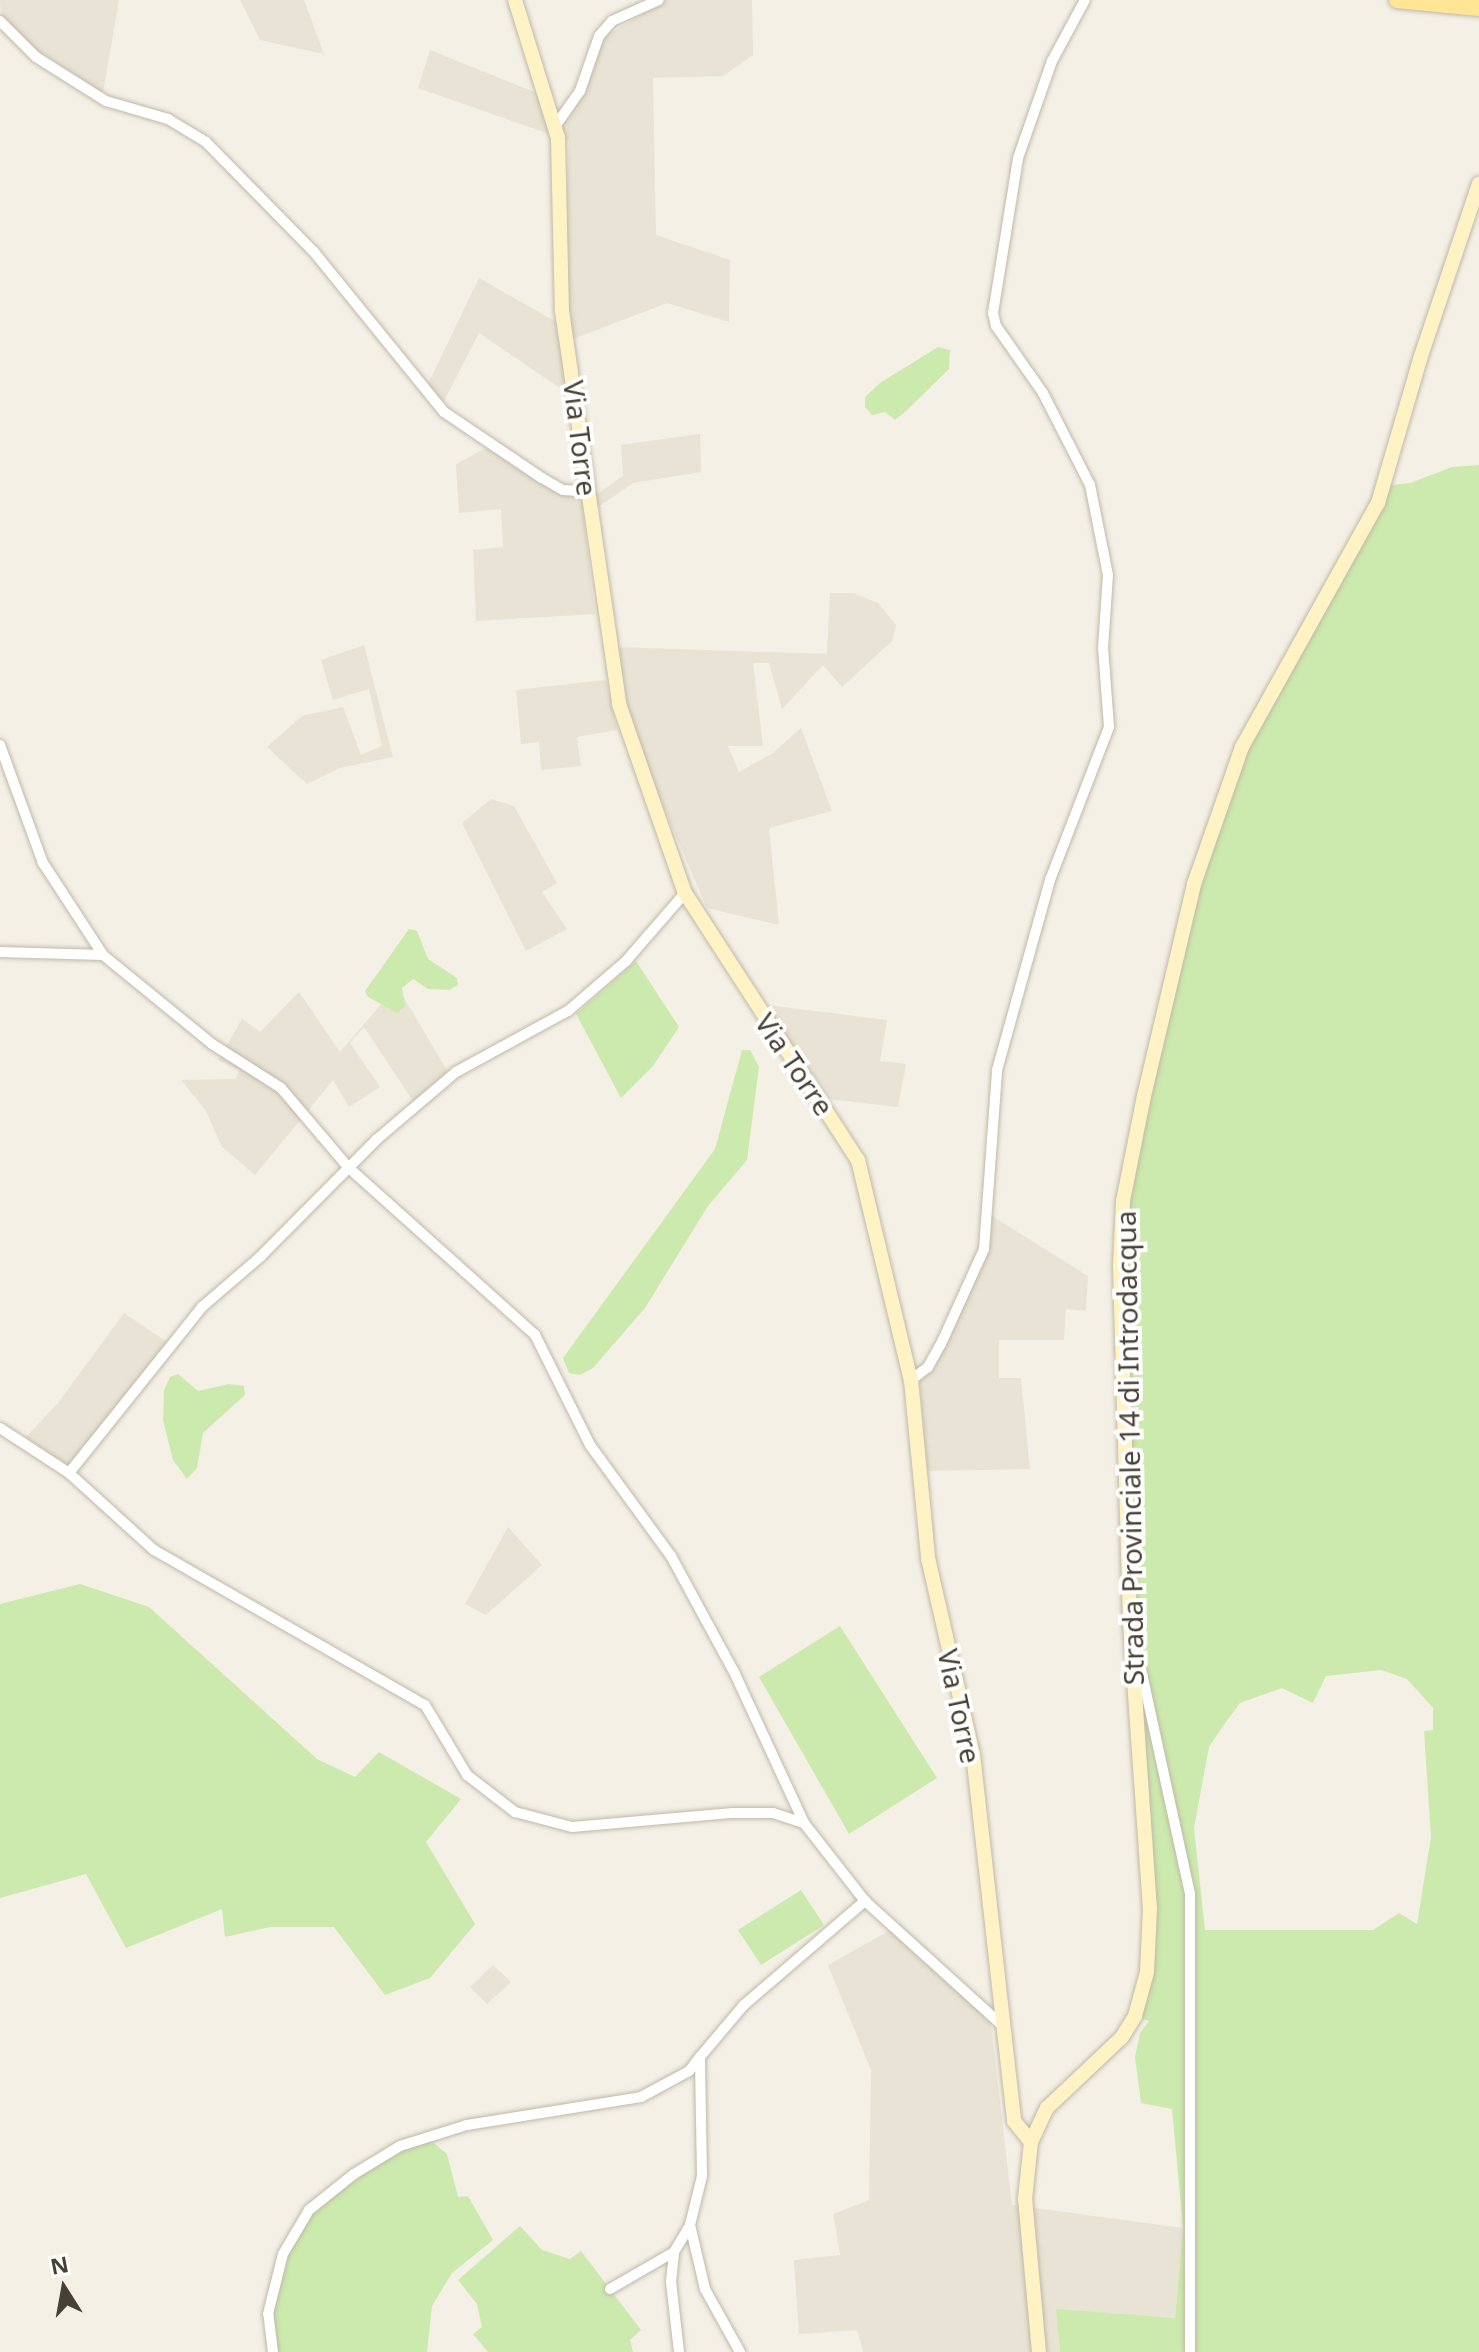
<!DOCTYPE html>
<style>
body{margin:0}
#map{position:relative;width:1479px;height:2352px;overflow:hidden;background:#f4f0e6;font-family:"Noto Sans",sans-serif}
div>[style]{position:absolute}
.residential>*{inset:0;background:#e8e3d4}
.green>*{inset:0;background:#cceaad}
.roads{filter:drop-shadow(0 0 2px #c0b9a8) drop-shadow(0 0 2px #c0b9a8)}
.minor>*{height:10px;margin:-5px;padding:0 5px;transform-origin:5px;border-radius:5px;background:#fff}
.secondary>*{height:14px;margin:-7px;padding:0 7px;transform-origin:7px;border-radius:7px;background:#fff3c5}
.primary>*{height:16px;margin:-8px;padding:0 8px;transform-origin:8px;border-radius:8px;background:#ffe594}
span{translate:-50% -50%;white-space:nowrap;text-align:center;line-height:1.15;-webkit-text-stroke:8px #fff;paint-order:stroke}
.street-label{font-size:28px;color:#474135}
.north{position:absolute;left:24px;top:2248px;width:80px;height:80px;-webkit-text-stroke:6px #fff;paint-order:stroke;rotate:349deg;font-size:22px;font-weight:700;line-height:32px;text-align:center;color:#474135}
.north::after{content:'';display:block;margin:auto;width:28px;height:36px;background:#474135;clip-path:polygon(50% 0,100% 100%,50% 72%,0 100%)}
</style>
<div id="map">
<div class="residential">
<i style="clip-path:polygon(0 0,119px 0,103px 93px,22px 40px,1px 16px)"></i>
<i style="clip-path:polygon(240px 0,304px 0,324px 54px,260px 40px)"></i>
<i style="clip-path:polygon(666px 0,752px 0,753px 55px,723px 76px,653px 78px,656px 235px,730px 260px,729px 322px,667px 303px,560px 344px,569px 394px,479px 333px,444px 401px,427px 386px,479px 278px,572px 331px,565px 263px,569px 141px,418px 88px,430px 50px,544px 96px,554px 129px,570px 118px,604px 37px)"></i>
<i style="clip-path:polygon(700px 434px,701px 472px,633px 483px,597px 508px,583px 511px,595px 614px,476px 621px,473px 550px,503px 547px,501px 509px,459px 513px,456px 464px,486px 448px,564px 493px,596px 495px,623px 476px,621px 445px)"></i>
<i style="clip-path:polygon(830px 593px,853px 593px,878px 603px,896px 625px,892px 641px,842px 687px,823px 665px,782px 709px,769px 663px,753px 663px,763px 746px,728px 746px,739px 772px,773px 753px,801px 728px,832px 811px,769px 828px,779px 925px,707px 908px,652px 780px,624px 697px,617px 647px,827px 654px)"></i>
<i style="clip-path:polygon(364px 645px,393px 757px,340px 768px,307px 784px,267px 747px,302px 716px,343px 707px,361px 755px,382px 746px,369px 689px,333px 700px,321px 660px)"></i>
<i style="clip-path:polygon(606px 680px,617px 730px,577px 737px,581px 766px,541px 770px,539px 742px,521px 744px,516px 690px)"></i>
<i style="clip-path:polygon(491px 799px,514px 806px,557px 883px,542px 892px,567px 929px,526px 951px,462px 823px)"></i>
<i style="clip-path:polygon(397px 986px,448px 1072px,413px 1101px,364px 1027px,350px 1043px,380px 1087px,349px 1107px,333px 1080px,255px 1175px,222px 1147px,206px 1111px,181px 1080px,235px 1079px,240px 1070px,218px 1060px,242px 1019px,260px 1032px,299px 992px,340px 1052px)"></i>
<i style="clip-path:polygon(767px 1005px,887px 1020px,880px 1061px,906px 1064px,898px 1107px,828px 1099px)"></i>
<i style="clip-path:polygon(992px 1216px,1088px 1276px,1086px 1311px,1066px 1309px,1064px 1340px,999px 1340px,999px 1378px,1021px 1378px,1030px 1469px,927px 1471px,920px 1379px,982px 1261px)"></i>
<i style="clip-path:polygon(124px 1313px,167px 1342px,68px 1466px,26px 1437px,58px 1403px)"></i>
<i style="clip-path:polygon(508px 1527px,542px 1565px,486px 1615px,465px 1604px)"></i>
<i style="clip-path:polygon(894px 1928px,990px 2016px,1012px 2205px,1183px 2228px,1175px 2318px,1057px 2310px,1060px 2352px,863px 2352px,857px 2330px,799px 2334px,794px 2260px,840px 2255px,833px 2214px,869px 2200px,871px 2070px,828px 1965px)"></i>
<i style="clip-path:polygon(493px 1965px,511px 1982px,487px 2004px,470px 1987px)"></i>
</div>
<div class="green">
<i style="clip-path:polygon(938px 347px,950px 350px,949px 369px,905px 412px,895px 420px,885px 412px,872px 415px,865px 407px,865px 397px,880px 383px)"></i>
<i style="clip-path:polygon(evenodd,1479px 465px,1479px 2352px,1060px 2352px,1056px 2309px,1175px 2318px,1183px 2228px,1172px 2109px,1141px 2103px,1135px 2057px,1140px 2033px,1149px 2021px,1135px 2016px,1147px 1972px,1120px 1230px,1169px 981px,1242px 747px,1384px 486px,1410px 483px,1452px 467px,1479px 465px,1381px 1670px,1407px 1679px,1433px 1708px,1433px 1730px,1424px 1731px,1431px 1837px,1417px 1924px,1399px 1913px,1373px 1930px,1205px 1930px,1194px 1828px,1209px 1747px,1221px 1729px,1240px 1703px,1282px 1688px,1313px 1703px,1326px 1676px,1381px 1670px)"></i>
<i style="clip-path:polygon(409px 929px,417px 931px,428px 959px,457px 978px,458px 985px,449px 990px,428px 989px,413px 979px,402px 988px,405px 1006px,397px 1013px,368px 997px,365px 991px)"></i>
<i style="clip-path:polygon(636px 961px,679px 1027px,653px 1066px,621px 1098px,576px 1014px)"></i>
<i style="clip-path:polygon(742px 1050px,750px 1050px,759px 1067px,747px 1160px,708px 1206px,645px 1308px,593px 1368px,580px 1375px,569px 1373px,563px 1358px,715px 1149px)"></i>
<i style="clip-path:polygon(178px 1374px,198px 1391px,229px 1384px,244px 1386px,245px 1395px,203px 1433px,197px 1468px,187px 1479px,173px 1460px,163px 1420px,164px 1390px,170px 1377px)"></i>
<i style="clip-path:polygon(80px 1584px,149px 1607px,317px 1759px,355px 1777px,379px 1752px,461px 1799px,426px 1842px,475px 1924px,430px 1978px,385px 1995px,334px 1927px,270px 1927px,225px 1937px,222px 1909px,126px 1948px,86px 1874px,0 1898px,0 1604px)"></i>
<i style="clip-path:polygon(840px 1626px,937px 1778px,849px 1834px,759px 1677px)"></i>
<i style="clip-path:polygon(801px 1890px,824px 1925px,761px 1965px,738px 1930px)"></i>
<i style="clip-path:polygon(425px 2136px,447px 2154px,458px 2197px,468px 2196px,493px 2240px,452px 2273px,432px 2306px,427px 2352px,273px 2352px,268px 2314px,300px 2221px,354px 2174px)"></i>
<i style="clip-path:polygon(520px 2226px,542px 2250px,570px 2259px,581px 2251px,641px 2330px,630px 2340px,633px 2352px,488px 2352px,473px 2334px,482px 2327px,477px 2304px,458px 2280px)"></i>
</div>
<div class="roads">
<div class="minor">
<i style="left:0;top:21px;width:51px;rotate:45deg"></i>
<i style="left:36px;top:57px;width:83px;rotate:32.2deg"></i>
<i style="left:106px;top:101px;width:65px;rotate:16.2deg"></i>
<i style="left:168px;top:119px;width:44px;rotate:31.2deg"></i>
<i style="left:206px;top:142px;width:154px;rotate:45.5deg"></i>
<i style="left:314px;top:252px;width:206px;rotate:50.9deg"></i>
<i style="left:444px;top:412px;width:118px;rotate:34deg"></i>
<i style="left:542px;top:478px;width:24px;rotate:30deg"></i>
<i style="left:563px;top:490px;width:26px;rotate:4deg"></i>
<i style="left:556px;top:125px;width:42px;rotate:-54.8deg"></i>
<i style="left:580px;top:91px;width:58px;rotate:-70.9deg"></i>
<i style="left:599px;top:36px;width:20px;rotate:-49deg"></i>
<i style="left:612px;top:21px;width:51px;rotate:-24.1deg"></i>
<i style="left:0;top:745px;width:126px;rotate:70deg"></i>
<i style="left:43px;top:863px;width:110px;rotate:56.9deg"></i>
<i style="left:103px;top:955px;width:141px;rotate:39.2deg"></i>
<i style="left:212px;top:1044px;width:82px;rotate:32.5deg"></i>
<i style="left:281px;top:1088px;width:104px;rotate:49.7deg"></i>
<i style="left:348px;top:1167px;width:251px;rotate:41.9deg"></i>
<i style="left:535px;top:1335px;width:123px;rotate:63.4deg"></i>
<i style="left:590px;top:1445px;width:137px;rotate:53.9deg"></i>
<i style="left:671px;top:1556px;width:132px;rotate:61.5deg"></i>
<i style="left:734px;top:1672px;width:166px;rotate:65.1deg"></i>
<i style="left:0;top:952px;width:103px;rotate:1.7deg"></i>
<i style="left:911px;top:1380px;width:21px;rotate:-37deg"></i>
<i style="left:928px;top:1367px;width:26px;rotate:-61deg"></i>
<i style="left:941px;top:1344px;width:104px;rotate:-65.6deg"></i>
<i style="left:984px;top:1249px;width:179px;rotate:-85.8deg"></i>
<i style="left:997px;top:1070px;width:197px;rotate:-74.4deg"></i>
<i style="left:1050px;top:880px;width:164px;rotate:-68.9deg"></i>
<i style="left:1109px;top:727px;width:79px;rotate:-94.3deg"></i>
<i style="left:1103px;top:648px;width:73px;rotate:-86.1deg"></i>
<i style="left:1108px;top:575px;width:92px;rotate:-101.3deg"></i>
<i style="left:1090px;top:485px;width:103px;rotate:-117.1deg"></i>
<i style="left:1043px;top:393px;width:82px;rotate:-125deg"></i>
<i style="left:996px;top:326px;width:13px;rotate:-103deg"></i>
<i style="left:993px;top:313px;width:157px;rotate:-80.8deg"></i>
<i style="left:1018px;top:158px;width:103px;rotate:-70.7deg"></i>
<i style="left:1052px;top:61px;width:69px;rotate:-61.6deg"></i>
<i style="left:0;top:1428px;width:82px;rotate:33.1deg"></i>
<i style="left:69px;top:1473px;width:115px;rotate:42.2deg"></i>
<i style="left:154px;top:1550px;width:312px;rotate:29.8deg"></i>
<i style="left:425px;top:1705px;width:82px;rotate:59deg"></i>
<i style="left:467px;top:1775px;width:61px;rotate:37.6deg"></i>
<i style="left:515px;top:1812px;width:59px;rotate:14.7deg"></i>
<i style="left:572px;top:1827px;width:162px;rotate:-5deg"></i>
<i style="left:733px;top:1813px;width:40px"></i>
<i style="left:773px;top:1813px;width:33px;rotate:18deg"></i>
<i style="left:804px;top:1823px;width:99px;rotate:52deg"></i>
<i style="left:865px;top:1901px;width:186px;rotate:42.2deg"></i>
<i style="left:69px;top:1473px;width:213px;rotate:-51.3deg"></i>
<i style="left:202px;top:1307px;width:77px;rotate:-40.8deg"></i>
<i style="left:260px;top:1257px;width:165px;rotate:-45.2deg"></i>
<i style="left:376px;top:1140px;width:105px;rotate:-40.4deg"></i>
<i style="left:456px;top:1072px;width:128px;rotate:-28.6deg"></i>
<i style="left:568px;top:1011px;width:77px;rotate:-40.8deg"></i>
<i style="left:626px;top:961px;width:90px;rotate:-49.1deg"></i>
<i style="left:1133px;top:1668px;width:8px;rotate:7deg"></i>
<i style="left:1141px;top:1669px;width:229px;rotate:77.7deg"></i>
<i style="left:1190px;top:1893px;width:459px;rotate:90deg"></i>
<i style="left:610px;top:2289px;width:74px;rotate:-30deg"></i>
<i style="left:273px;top:2352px;width:38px;rotate:-97deg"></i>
<i style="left:268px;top:2314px;width:62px;rotate:-76deg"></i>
<i style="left:283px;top:2254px;width:51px;rotate:-59.4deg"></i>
<i style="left:309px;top:2210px;width:58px;rotate:-38.7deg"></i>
<i style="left:354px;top:2174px;width:54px;rotate:-31.3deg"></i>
<i style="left:400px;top:2146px;width:70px;rotate:-17.4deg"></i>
<i style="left:467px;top:2125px;width:176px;rotate:-9.1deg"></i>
<i style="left:641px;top:2097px;width:55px;rotate:-28.4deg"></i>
<i style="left:689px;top:2071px;width:18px;rotate:-52deg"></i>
<i style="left:679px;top:2352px;width:70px;rotate:-96.5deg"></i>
<i style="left:671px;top:2282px;width:30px;rotate:-84deg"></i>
<i style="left:674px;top:2252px;width:31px;rotate:-59deg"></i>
<i style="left:740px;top:2352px;width:72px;rotate:-119.1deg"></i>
<i style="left:705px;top:2289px;width:66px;rotate:-103.2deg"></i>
<i style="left:690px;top:2225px;width:50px;rotate:-76.2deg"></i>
<i style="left:702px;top:2176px;width:119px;rotate:-91deg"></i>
<i style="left:700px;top:2057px;width:68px;rotate:-49.8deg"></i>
<i style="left:744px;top:2005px;width:160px;rotate:-40.7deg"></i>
</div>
<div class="secondary">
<i style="left:515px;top:0;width:145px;rotate:72.7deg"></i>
<i style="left:558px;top:138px;width:173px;rotate:88.7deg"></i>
<i style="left:562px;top:311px;width:397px;rotate:81.7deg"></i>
<i style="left:619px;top:704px;width:200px;rotate:70.8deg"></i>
<i style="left:685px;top:893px;width:318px;rotate:57.1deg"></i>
<i style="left:858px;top:1160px;width:226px;rotate:76.5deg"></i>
<i style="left:911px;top:1380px;width:179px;rotate:84.5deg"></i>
<i style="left:928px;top:1558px;width:201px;rotate:77.1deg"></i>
<i style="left:973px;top:1754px;width:369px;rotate:83.6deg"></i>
<i style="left:1014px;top:2121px;width:27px;rotate:51deg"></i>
<i style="left:1039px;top:2352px;width:154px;rotate:-95.2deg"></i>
<i style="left:1025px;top:2199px;width:57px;rotate:-84deg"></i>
<i style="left:1031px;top:2142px;width:38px;rotate:-65deg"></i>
<i style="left:1047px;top:2108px;width:103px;rotate:-43.4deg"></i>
<i style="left:1122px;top:2037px;width:25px;rotate:-58deg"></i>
<i style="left:1135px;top:2016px;width:46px;rotate:-74.7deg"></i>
<i style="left:1147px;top:1972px;width:63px;rotate:-87.3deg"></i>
<i style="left:1150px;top:1909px;width:286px;rotate:-94deg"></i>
<i style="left:1130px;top:1624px;width:357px;rotate:-91.6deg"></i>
<i style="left:1120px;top:1267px;width:66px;rotate:-87.4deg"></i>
<i style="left:1123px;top:1201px;width:107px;rotate:-78.7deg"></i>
<i style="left:1144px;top:1096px;width:218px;rotate:-76.7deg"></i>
<i style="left:1194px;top:884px;width:145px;rotate:-70.7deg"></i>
<i style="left:1242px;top:747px;width:279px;rotate:-60.9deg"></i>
<i style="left:1378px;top:503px;width:150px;rotate:-73.7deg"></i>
<i style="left:1420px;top:359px;width:185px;rotate:-71.4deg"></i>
</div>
<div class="primary">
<i style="left:1397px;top:0;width:82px;rotate:5.6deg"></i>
</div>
</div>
<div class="street-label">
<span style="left:581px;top:438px;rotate:83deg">Via Torre</span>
<span style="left:795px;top:1064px;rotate:56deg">Via Torre</span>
<span style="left:1129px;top:1448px;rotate:-91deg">Strada Provinciale 14 di Introdacqua</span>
<span style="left:960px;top:1706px;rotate:78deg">Via Torre</span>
</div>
<div class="north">N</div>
</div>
